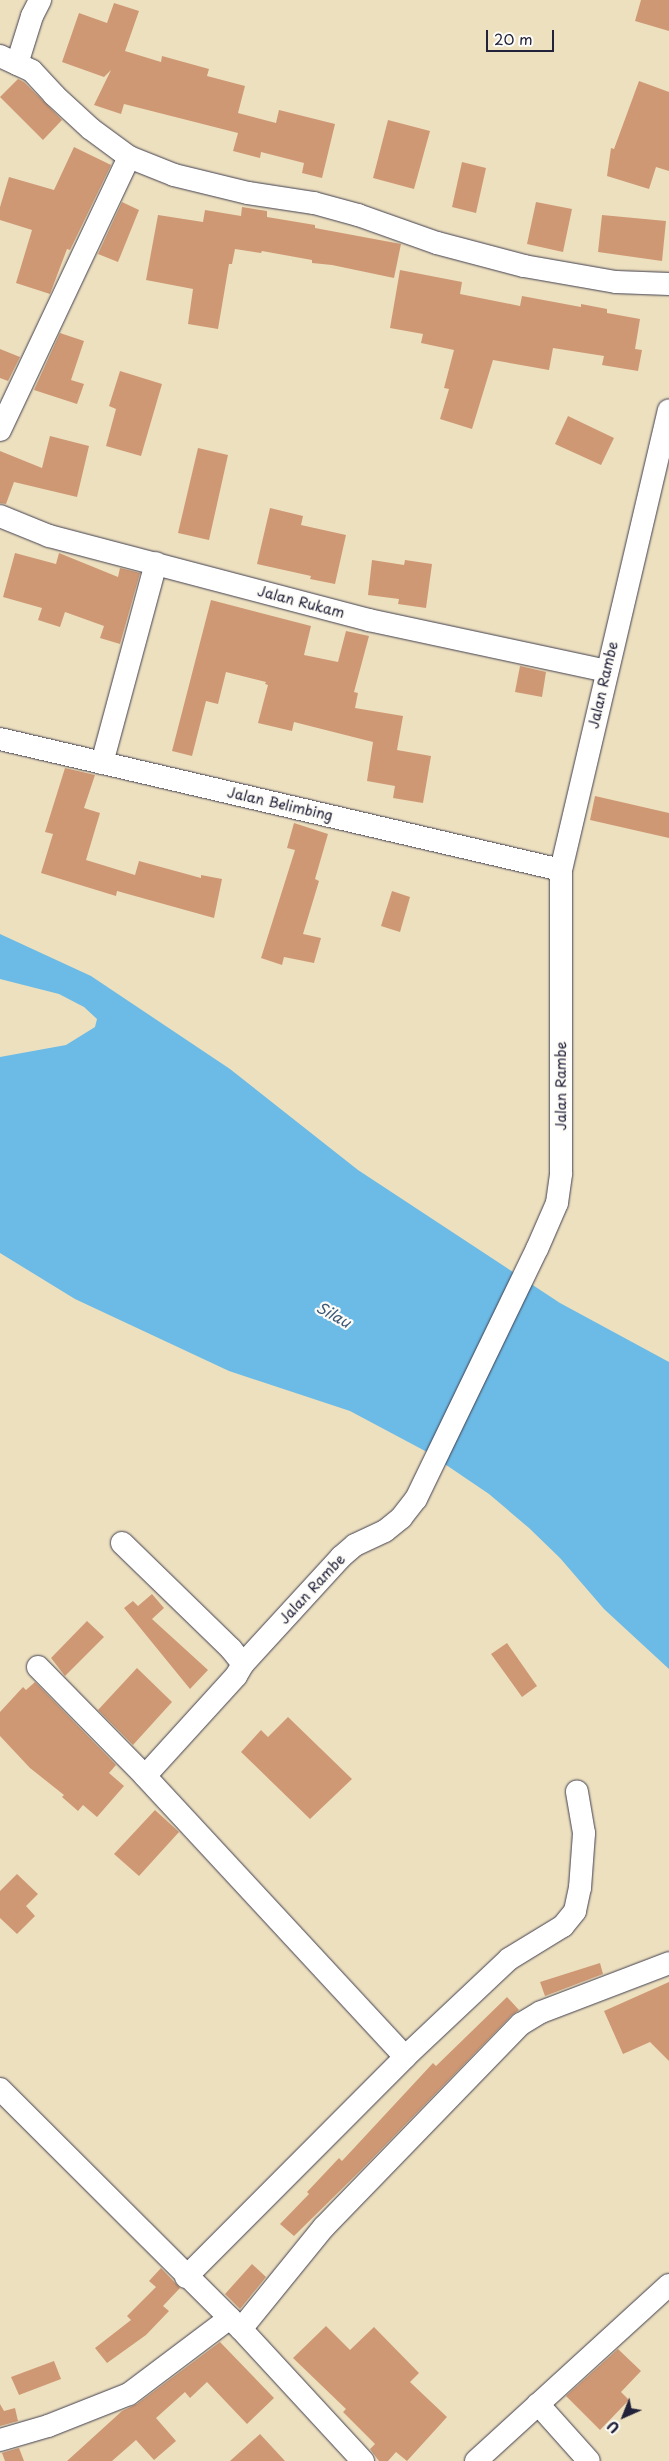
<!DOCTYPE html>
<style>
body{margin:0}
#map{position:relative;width:669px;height:2461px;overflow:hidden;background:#ede0bf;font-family:"Playpen Sans",sans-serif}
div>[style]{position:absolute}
.water>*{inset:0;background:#6cbbe6}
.building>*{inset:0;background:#cf9874}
.roads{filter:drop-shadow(0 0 1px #403e4f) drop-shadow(0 0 1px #403e4f)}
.minor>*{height:22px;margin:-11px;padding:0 11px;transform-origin:11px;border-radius:11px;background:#fff}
span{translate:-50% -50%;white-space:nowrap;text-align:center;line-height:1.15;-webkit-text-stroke:4.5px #fdfcf7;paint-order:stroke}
.street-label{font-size:14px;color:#22223b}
.water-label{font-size:15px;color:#3c5877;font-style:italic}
.north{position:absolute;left:599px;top:2391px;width:50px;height:50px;-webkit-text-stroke:4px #fdfcf7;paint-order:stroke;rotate:224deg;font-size:14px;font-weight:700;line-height:20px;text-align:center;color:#22223b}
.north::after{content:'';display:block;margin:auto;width:18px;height:22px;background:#22223b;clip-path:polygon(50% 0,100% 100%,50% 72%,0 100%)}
.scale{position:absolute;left:486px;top:30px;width:68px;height:22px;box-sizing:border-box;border:2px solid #22223b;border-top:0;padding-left:6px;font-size:15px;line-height:18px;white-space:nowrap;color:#22223b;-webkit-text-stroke:4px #fdfcf7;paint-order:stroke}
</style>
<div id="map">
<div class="water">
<i style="clip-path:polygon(0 934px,91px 976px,230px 1069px,358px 1170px,560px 1303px,669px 1362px,669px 1669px,604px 1609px,560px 1558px,529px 1528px,489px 1494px,427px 1452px,350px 1411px,229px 1371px,75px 1299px,0 1253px,0 1057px,66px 1045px,95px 1027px,97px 1019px,84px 1007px,59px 994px,0 979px)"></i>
</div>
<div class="building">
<i style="clip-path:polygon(641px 0,669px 0,669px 31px,635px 21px)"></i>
<i style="clip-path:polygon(114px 3px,139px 11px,125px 51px,161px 62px,162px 56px,209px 69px,207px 76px,245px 86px,238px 113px,276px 123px,279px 110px,335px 124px,322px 178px,302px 173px,304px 163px,261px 152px,260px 158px,233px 151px,238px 133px,124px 104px,121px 114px,94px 105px,111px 70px,104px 77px,62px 62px,79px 13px,107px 23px)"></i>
<i style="clip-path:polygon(18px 79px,24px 82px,62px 120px,43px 140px,0 97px)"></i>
<i style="clip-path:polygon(639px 81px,669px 92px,669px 171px,656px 167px,649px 189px,607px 176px,611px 148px,614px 149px)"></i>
<i style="clip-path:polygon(388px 120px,430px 131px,414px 189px,373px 178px)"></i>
<i style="clip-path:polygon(74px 147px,111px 165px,70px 250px,67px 249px,50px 294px,16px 283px,32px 230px,0 220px,0 207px,9px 177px,54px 190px)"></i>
<i style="clip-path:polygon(462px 162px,486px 168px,476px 213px,452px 207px)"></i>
<i style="clip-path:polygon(122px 202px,139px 210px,118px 262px,98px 254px)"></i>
<i style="clip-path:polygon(536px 202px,572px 209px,563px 252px,527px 244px)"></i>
<i style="clip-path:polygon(242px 207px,267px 211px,267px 217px,315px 225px,315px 228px,401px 244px,394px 278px,332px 265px,312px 263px,312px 260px,262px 251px,261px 253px,235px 249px,232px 264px,229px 264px,218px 329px,188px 324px,193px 289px,146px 280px,158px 215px,203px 222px,205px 210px,241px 216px)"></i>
<i style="clip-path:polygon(602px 215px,666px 221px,662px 261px,598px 252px)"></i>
<i style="clip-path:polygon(400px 270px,462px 282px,460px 294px,520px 306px,522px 296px,581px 307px,581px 304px,607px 309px,607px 313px,640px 319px,635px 349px,642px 350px,638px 371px,602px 365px,604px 356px,553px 348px,549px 370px,493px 360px,472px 429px,440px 419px,449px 389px,444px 388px,454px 350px,421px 343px,423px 334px,390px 328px)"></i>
<i style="clip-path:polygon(60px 333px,84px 341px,71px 380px,84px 384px,77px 404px,34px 390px)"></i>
<i style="clip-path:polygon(0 349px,20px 357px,8px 381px,0 378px)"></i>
<i style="clip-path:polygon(120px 371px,162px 384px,141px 456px,106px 446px,116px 409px,109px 406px)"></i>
<i style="clip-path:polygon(568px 416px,614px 438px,601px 465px,555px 444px)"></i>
<i style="clip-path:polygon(50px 436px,89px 446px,77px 497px,14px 482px,6px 504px,0 503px,0 451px,42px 468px)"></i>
<i style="clip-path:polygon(198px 448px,228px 455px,209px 540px,178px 533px)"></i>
<i style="clip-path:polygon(270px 508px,303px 516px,301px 525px,346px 535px,335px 584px,310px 579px,311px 576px,257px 564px)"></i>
<i style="clip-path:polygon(15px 553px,56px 564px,59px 553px,118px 577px,120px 568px,140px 573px,120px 644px,100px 638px,104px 626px,65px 612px,60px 627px,38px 620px,42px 608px,3px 597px)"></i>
<i style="clip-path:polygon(372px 560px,404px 565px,405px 560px,432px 564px,426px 608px,398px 604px,399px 599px,368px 595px)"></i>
<i style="clip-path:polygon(211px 600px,311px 626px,304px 655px,338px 662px,346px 631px,369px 636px,354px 692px,358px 693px,355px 708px,403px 716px,397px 750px,431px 756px,423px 803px,393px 798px,395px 786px,367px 781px,373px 742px,294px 722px,292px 731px,258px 723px,268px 685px,265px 684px,266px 682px,226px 672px,218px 704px,206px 701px,192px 756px,172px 751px)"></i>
<i style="clip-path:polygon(520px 666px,546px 672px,542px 697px,515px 692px)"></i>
<i style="clip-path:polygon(65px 768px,95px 775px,84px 808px,100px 813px,86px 860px,135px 875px,139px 861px,201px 878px,201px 875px,222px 879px,214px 918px,117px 891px,116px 896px,41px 873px,53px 834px,45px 832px)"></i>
<i style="clip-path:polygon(595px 796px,669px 813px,669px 838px,590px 820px)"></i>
<i style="clip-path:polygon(294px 823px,328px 834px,315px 879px,319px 881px,303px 934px,321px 938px,314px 963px,284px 957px,282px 965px,261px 958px,295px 850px,287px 848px)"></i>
<i style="clip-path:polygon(392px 891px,410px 897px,400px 932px,381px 926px)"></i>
<i style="clip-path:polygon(152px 1594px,164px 1608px,152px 1619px,208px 1670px,190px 1689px,124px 1608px,133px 1601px,138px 1606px)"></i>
<i style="clip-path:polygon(87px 1621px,104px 1637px,65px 1676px,51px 1658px)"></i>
<i style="clip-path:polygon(507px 1643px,537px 1686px,522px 1697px,491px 1654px)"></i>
<i style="clip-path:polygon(137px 1668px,172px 1702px,133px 1745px,98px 1710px)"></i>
<i style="clip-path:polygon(35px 1682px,116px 1765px,109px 1773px,124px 1786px,97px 1817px,83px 1805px,78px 1811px,62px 1797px,64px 1795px,30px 1768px,0 1736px,0 1712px,23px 1687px,26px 1690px)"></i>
<i style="clip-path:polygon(288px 1717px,352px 1779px,310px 1819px,241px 1752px,261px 1730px,268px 1737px)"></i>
<i style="clip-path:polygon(155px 1810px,179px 1832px,139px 1876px,114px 1854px)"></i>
<i style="clip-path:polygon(17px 1874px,38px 1894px,26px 1906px,35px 1916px,17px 1934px,0 1918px,0 1891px)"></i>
<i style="clip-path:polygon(600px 1963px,603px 1974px,545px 1996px,540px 1982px)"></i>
<i style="clip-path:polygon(669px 1982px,669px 2061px,650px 2042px,623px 2054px,604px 2011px)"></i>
<i style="clip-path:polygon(507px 1997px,519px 2010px,512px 2015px,363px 2168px,294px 2236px,280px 2224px,309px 2194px,307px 2192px,339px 2158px,342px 2161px,433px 2063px,436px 2066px)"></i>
<i style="clip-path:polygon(252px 2264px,266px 2277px,240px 2309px,225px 2294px)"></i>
<i style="clip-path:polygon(161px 2268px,180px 2288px,163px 2306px,169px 2311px,146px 2335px,107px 2363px,95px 2348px,131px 2320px,127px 2316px,156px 2287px,149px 2281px)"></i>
<i style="clip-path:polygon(326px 2326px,350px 2350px,374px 2327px,419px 2373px,410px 2382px,447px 2417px,407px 2461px,396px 2452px,388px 2461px,379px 2461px,370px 2449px,375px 2444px,343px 2412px,346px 2409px,293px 2358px)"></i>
<i style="clip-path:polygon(220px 2342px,274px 2398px,247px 2424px,207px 2382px,190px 2398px,185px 2392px,156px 2418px,176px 2441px,154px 2460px,136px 2440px,112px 2461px,67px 2461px,122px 2411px,137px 2404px)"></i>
<i style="clip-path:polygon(618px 2349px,641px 2371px,621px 2392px,629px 2400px,600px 2430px,566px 2396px)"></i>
<i style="clip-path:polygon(54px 2361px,61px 2379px,19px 2395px,11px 2377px)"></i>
<i style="clip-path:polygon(0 2404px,4px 2411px,15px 2408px,18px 2421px,0 2426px)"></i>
<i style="clip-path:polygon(260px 2434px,285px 2461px,230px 2461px)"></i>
<i style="clip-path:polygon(19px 2448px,24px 2461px,5px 2461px,2px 2453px)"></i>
</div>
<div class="roads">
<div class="minor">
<i style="left:0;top:56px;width:35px;rotate:25deg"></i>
<i style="left:32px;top:71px;width:33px;rotate:47deg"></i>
<i style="left:54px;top:95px;width:50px;rotate:42.6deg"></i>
<i style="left:91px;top:129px;width:47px;rotate:36.4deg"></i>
<i style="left:129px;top:157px;width:48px;rotate:21.8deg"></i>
<i style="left:174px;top:175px;width:76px;rotate:13.7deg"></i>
<i style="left:248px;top:193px;width:67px;rotate:8.6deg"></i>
<i style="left:314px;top:203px;width:46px;rotate:15.3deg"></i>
<i style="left:358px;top:215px;width:84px;rotate:19.5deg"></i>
<i style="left:437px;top:243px;width:90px;rotate:14.8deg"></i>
<i style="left:524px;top:266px;width:93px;rotate:9.9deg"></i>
<i style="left:616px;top:282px;width:53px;rotate:2.2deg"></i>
<i style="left:17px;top:64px;width:50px;rotate:-72.6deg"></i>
<i style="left:32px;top:16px;width:18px;rotate:-63deg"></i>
<i style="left:0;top:430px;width:302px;rotate:-64.7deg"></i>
<i style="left:0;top:516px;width:53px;rotate:22.2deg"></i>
<i style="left:49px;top:536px;width:331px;rotate:14.7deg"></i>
<i style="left:369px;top:620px;width:242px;rotate:12.1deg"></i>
<i style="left:0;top:739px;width:576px;rotate:13.14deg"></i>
<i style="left:102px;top:763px;width:207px;rotate:-74.9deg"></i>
<i style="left:122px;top:1543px;width:152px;rotate:44.2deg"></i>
<i style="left:231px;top:1649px;width:19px;rotate:51deg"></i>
<i style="left:243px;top:1664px;width:14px;rotate:120deg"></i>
<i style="left:236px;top:1676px;width:135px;rotate:132.3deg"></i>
<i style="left:243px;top:1664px;width:145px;rotate:-47.5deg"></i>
<i style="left:341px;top:1557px;width:18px;rotate:-41deg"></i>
<i style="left:355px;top:1545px;width:33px;rotate:-25deg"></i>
<i style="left:385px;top:1531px;width:21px;rotate:-39deg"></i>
<i style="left:401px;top:1518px;width:24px;rotate:-52deg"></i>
<i style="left:416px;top:1499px;width:278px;rotate:-64.2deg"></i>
<i style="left:537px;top:1249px;width:50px;rotate:-66.5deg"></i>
<i style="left:557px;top:1203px;width:30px;rotate:-82deg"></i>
<i style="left:561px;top:1173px;width:303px;rotate:-90deg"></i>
<i style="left:561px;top:870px;width:472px;rotate:-76.8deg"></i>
<i style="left:38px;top:1667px;width:153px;rotate:45.5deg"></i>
<i style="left:145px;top:1776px;width:383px;rotate:47.2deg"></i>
<i style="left:0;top:2089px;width:340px;rotate:44.9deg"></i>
<i style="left:241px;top:2329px;width:180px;rotate:47.3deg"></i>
<i style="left:186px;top:2277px;width:310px;rotate:-45.1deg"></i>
<i style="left:405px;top:2057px;width:143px;rotate:-43.3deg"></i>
<i style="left:509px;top:1959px;width:63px;rotate:-31.4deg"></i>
<i style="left:563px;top:1926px;width:19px;rotate:-51deg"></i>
<i style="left:575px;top:1911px;width:24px;rotate:-78deg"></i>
<i style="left:580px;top:1888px;width:55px;rotate:-85.8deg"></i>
<i style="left:584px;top:1833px;width:42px;rotate:-99.7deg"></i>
<i style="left:241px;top:2329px;width:132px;rotate:-50.9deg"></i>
<i style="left:324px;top:2227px;width:283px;rotate:-45.9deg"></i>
<i style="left:521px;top:2024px;width:23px;rotate:-31deg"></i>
<i style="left:541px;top:2012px;width:137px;rotate:-20.9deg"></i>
<i style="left:538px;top:2404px;width:76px;rotate:48.2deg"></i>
<i style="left:0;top:2440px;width:50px;rotate:-16.3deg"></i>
<i style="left:48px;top:2426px;width:87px;rotate:-21.6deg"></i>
<i style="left:129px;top:2394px;width:126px;rotate:-37deg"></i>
<i style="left:476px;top:2461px;width:261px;rotate:-42.4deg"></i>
</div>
</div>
<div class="street-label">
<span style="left:301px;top:602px;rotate:15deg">Jalan Rukam</span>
<span style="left:603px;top:685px;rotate:-77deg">Jalan Rambe</span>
<span style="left:280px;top:804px;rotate:13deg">Jalan Belimbing</span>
<span style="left:561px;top:1086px;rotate:-90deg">Jalan Rambe</span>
<span style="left:312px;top:1589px;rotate:-47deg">Jalan Rambe</span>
</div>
<div class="water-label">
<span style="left:334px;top:1314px;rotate:29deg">Silau</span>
</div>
<div class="north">U</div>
<div class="scale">20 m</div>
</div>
